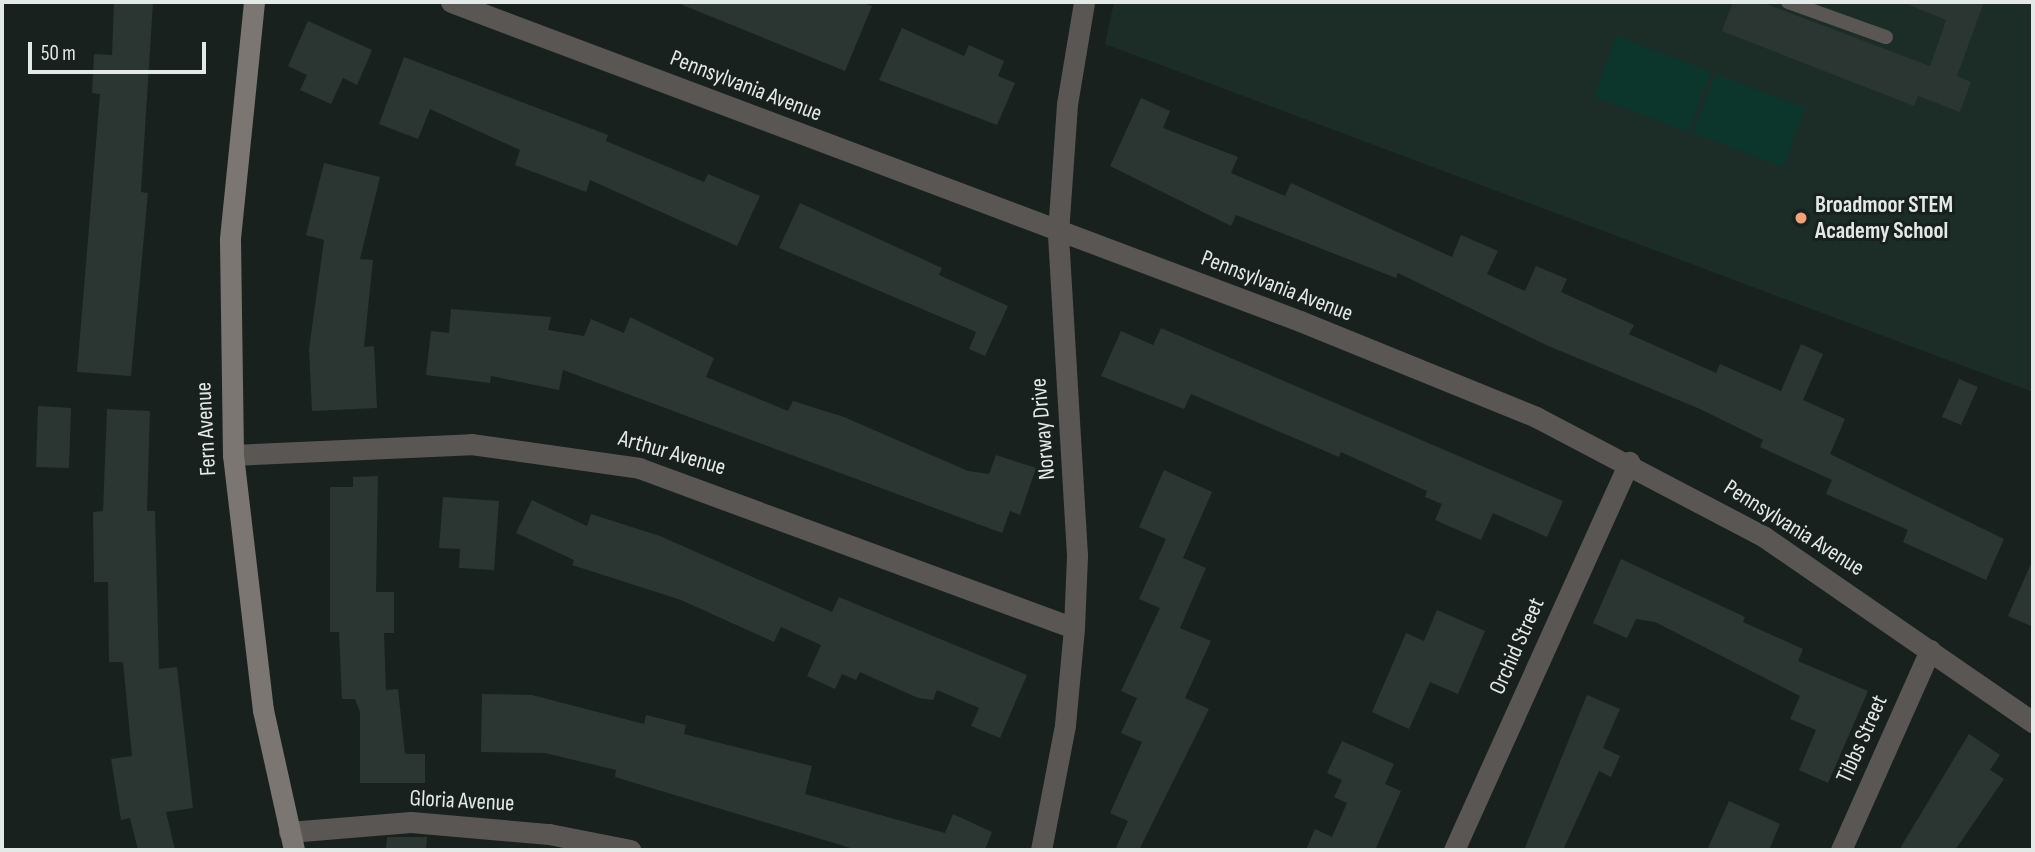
<!DOCTYPE html>
<style>
body{margin:0}
#map{position:relative;width:2035px;height:852px;overflow:hidden;background:#18211e;font-family:"Sofia Sans Condensed",sans-serif}
div>[style]{position:absolute}
.built>*{inset:0;background:#1c2d28}
.green>*{inset:0;background:#0c352c}
.building>*{inset:0;background:#2b3532}
.lane>*{height:14px;margin:-7px;padding:0 7px;transform-origin:7px;border-radius:7px;background:#5a5654}
.street>*{height:21px;margin:-10.5px;padding:0 10.5px;transform-origin:10.5px;border-radius:10.5px;background:#5a5654}
.secondary>*{height:21px;margin:-10.5px;padding:0 10.5px;transform-origin:10.5px;border-radius:10.5px;background:#7c7672}
.dots>*{width:19px;height:19px;translate:-50% -50%;box-sizing:border-box;border:4px solid #18211e;border-radius:50%}
span{translate:-50% -50%;white-space:nowrap;text-align:center;line-height:1.15;-webkit-text-stroke:6px #18211e;paint-order:stroke}
.street-label{font-size:23px;color:#e3e9e7}
.poi-label{font-size:23px;color:#e3e9e7;font-weight:700}
.left{translate:0 -50%;text-align:left}
.frame{position:absolute;inset:0;border:4px solid #e3e9e7;pointer-events:none}
.scale{position:absolute;left:28px;top:42px;width:178px;height:32px;box-sizing:border-box;border:4px solid #e3e9e7;border-top:0;padding-left:9px;font-size:21px;line-height:24px;white-space:nowrap;color:#e3e9e7;-webkit-text-stroke:5px #18211e;paint-order:stroke}
</style>
<div id="map">
<div class="built">
<i style="clip-path:polygon(1114px 2px,2033px 2px,2033px 392px,1105px 44px)"></i>
</div>
<div class="green">
<i style="clip-path:polygon(1617px 36px,1711px 72px,1688px 132px,1594px 96px)"></i>
<i style="clip-path:polygon(1716px 74px,1805px 108px,1783px 167px,1693px 133px)"></i>
</div>
<div class="building">
<i style="clip-path:polygon(114px 2px,153px 2px,141px 192px,148px 193px,131px 376px,77px 372px,100px 94px,92px 93px,94px 54px,112px 55px)"></i>
<i style="clip-path:polygon(675px 2px,860px 2px,872px 6px,845px 71px)"></i>
<i style="clip-path:polygon(1733px 2px,1761px 2px,1930px 66px,1946px 20px,1902px 2px,1984px 2px,1957px 76px,1971px 82px,1960px 112px,1918px 96px,1914px 106px,1722px 31px)"></i>
<i style="clip-path:polygon(308px 21px,372px 50px,357px 85px,343px 78px,331px 104px,300px 90px,307px 75px,288px 66px)"></i>
<i style="clip-path:polygon(902px 28px,964px 56px,969px 45px,1004px 61px,998px 76px,1015px 83px,997px 125px,879px 80px)"></i>
<i style="clip-path:polygon(404px 57px,608px 135px,606px 141px,704px 182px,708px 174px,760px 196px,737px 246px,590px 180px,586px 192px,515px 165px,520px 150px,430px 109px,418px 139px,379px 124px)"></i>
<i style="clip-path:polygon(1141px 98px,1170px 111px,1163px 128px,1238px 157px,1231px 173px,1285px 196px,1291px 183px,1452px 257px,1461px 235px,1498px 251px,1487px 274px,1525px 291px,1536px 266px,1567px 279px,1561px 292px,1634px 325px,1629px 334px,1716px 373px,1720px 364px,1781px 391px,1801px 344px,1823px 354px,1803px 400px,1845px 419px,1830px 454px,2004px 539px,1986px 580px,1903px 542px,1908px 530px,1826px 494px,1832px 480px,1760px 447px,1763px 440px,1700px 409px,1546px 345px,1398px 273px,1396px 278px,1236px 215px,1231px 226px,1110px 166px)"></i>
<i style="clip-path:polygon(324px 163px,380px 177px,360px 259px,373px 260px,364px 347px,374px 346px,377px 408px,312px 411px,309px 349px,324px 240px,306px 235px)"></i>
<i style="clip-path:polygon(800px 203px,942px 268px,939px 275px,1008px 306px,985px 356px,969px 349px,976px 332px,779px 248px)"></i>
<i style="clip-path:polygon(451px 309px,551px 317px,548px 330px,584px 336px,591px 319px,624px 333px,630px 317px,714px 358px,706px 377px,788px 411px,793px 401px,844px 417px,968px 471px,989px 474px,996px 455px,1036px 468px,1020px 515px,1010px 511px,1002px 533px,563px 370px,559px 390px,491px 376px,490px 383px,426px 375px,431px 331px,449px 333px)"></i>
<i style="clip-path:polygon(1161px 328px,1563px 501px,1547px 537px,1493px 513px,1481px 540px,1435px 520px,1442px 504px,1425px 497px,1427px 491px,1341px 452px,1339px 457px,1191px 394px,1184px 409px,1101px 376px,1121px 331px,1153px 345px)"></i>
<i style="clip-path:polygon(1959px 379px,1978px 387px,1961px 425px,1942px 417px)"></i>
<i style="clip-path:polygon(38px 406px,71px 408px,69px 468px,36px 467px)"></i>
<i style="clip-path:polygon(107px 409px,150px 411px,147px 511px,155px 511px,159px 669px,177px 667px,193px 808px,166px 812px,175px 850px,138px 850px,130px 818px,121px 820px,111px 759px,132px 756px,123px 662px,109px 662px,108px 582px,94px 582px,93px 512px,103px 511px)"></i>
<i style="clip-path:polygon(1164px 470px,1212px 492px,1183px 558px,1206px 568px,1180px 628px,1211px 641px,1185px 698px,1209px 709px,1139px 850px,1115px 850px,1128px 821px,1110px 813px,1142px 742px,1121px 733px,1137px 698px,1121px 691px,1160px 608px,1139px 599px,1166px 539px,1139px 527px)"></i>
<i style="clip-path:polygon(378px 476px,376px 592px,394px 592px,394px 633px,384px 633px,386px 690px,398px 689px,405px 754px,425px 754px,425px 783px,360px 783px,360px 712px,355px 699px,342px 699px,339px 632px,330px 632px,330px 487px,353px 487px,353px 477px)"></i>
<i style="clip-path:polygon(443px 497px,499px 501px,494px 570px,459px 568px,460px 549px,439px 548px)"></i>
<i style="clip-path:polygon(532px 500px,587px 526px,591px 514px,660px 536px,832px 612px,839px 597px,1027px 675px,1000px 738px,971px 726px,979px 708px,937px 690px,933px 700px,918px 698px,860px 672px,856px 680px,842px 674px,835px 689px,807px 676px,821px 645px,781px 627px,774px 642px,681px 600px,572px 565px,574px 560px,516px 533px)"></i>
<i style="clip-path:polygon(1621px 559px,1745px 617px,1743px 622px,1803px 649px,1798px 661px,1868px 691px,1828px 783px,1799px 770px,1816px 730px,1790px 719px,1800px 696px,1655px 622px,1636px 619px,1627px 638px,1593px 623px)"></i>
<i style="clip-path:polygon(2033px 559px,2033px 627px,2008px 616px)"></i>
<i style="clip-path:polygon(1437px 610px,1485px 631px,1458px 694px,1430px 682px,1409px 729px,1372px 712px,1406px 633px,1424px 641px)"></i>
<i style="clip-path:polygon(482px 694px,532px 695px,644px 724px,646px 715px,686px 725px,684px 734px,812px 766px,805px 794px,945px 833px,953px 814px,992px 832px,985px 850px,857px 850px,615px 777px,616px 770px,545px 753px,481px 752px)"></i>
<i style="clip-path:polygon(1587px 695px,1620px 709px,1603px 748px,1620px 756px,1611px 777px,1599px 771px,1563px 850px,1524px 850px)"></i>
<i style="clip-path:polygon(1969px 734px,2000px 755px,1990px 770px,2004px 779px,1955px 850px,1899px 850px)"></i>
<i style="clip-path:polygon(1342px 741px,1394px 764px,1385px 784px,1401px 791px,1375px 850px,1306px 850px,1315px 829px,1332px 837px,1347px 803px,1334px 797px,1342px 780px,1327px 773px)"></i>
<i style="clip-path:polygon(1729px 801px,1780px 824px,1769px 850px,1707px 850px)"></i>
<i style="clip-path:polygon(387px 837px,427px 837px,426px 850px,386px 850px)"></i>
</div>
<div class="lane">
<i style="left:1788px;top:2px;width:104px;rotate:19.7deg"></i>
</div>
<div class="street">
<i style="left:451px;top:2px;width:907px;rotate:20.59deg"></i>
<i style="left:1300px;top:321px;width:255px;rotate:22.1deg"></i>
<i style="left:1536px;top:417px;width:256px;rotate:27.7deg"></i>
<i style="left:1763px;top:536px;width:328px;rotate:34.6deg"></i>
<i style="left:233px;top:455px;width:238px;rotate:-2.6deg"></i>
<i style="left:471px;top:444px;width:170px;rotate:8.1deg"></i>
<i style="left:639px;top:468px;width:463px;rotate:20.2deg"></i>
<i style="left:289px;top:832px;width:122px;rotate:-4.7deg"></i>
<i style="left:411px;top:822px;width:139px;rotate:5deg"></i>
<i style="left:549px;top:834px;width:83px;rotate:11.2deg"></i>
<i style="left:1041px;top:850px;width:127px;rotate:-79.1deg"></i>
<i style="left:1065px;top:725px;width:97px;rotate:-84.7deg"></i>
<i style="left:1074px;top:628px;width:73px;rotate:-87.6deg"></i>
<i style="left:1077px;top:555px;width:323px;rotate:-93.4deg"></i>
<i style="left:1058px;top:233px;width:129px;rotate:-86deg"></i>
<i style="left:1067px;top:104px;width:103px;rotate:-80.5deg"></i>
<i style="left:1454px;top:850px;width:426px;rotate:-65.7deg"></i>
<i style="left:1841px;top:850px;width:219px;rotate:-66deg"></i>
</div>
<div class="secondary">
<i style="left:254px;top:2px;width:239px;rotate:95.8deg"></i>
<i style="left:230px;top:240px;width:215px;rotate:89.2deg"></i>
<i style="left:233px;top:455px;width:257px;rotate:83.3deg"></i>
<i style="left:263px;top:710px;width:143px;rotate:77.5deg"></i>
</div>
<div class="dots">
<i style="left:1801px;top:218px;background:#f0a27a"></i>
</div>
<div class="street-label">
<span style="left:746px;top:86px;rotate:21deg">Pennsylvania Avenue</span>
<span style="left:1277px;top:286px;rotate:21deg">Pennsylvania Avenue</span>
<span style="left:206px;top:429px;rotate:-93deg">Fern Avenue</span>
<span style="left:1043px;top:429px;rotate:-95deg">Norway Drive</span>
<span style="left:672px;top:453px;rotate:16deg">Arthur Avenue</span>
<span style="left:1794px;top:528px;rotate:32deg">Pennsylvania Avenue</span>
<span style="left:1517px;top:646px;rotate:-66deg">Orchid Street</span>
<span style="left:1862px;top:739px;rotate:-66deg">Tibbs Street</span>
<span style="left:462px;top:801px;rotate:3deg">Gloria Avenue</span>
</div>
<div class="poi-label">
<span class="left" style="left:1815px;top:218px">Broadmoor STEM<br>Academy School</span>
</div>
<div class="frame"></div>
<div class="scale">50 m</div>
</div>
